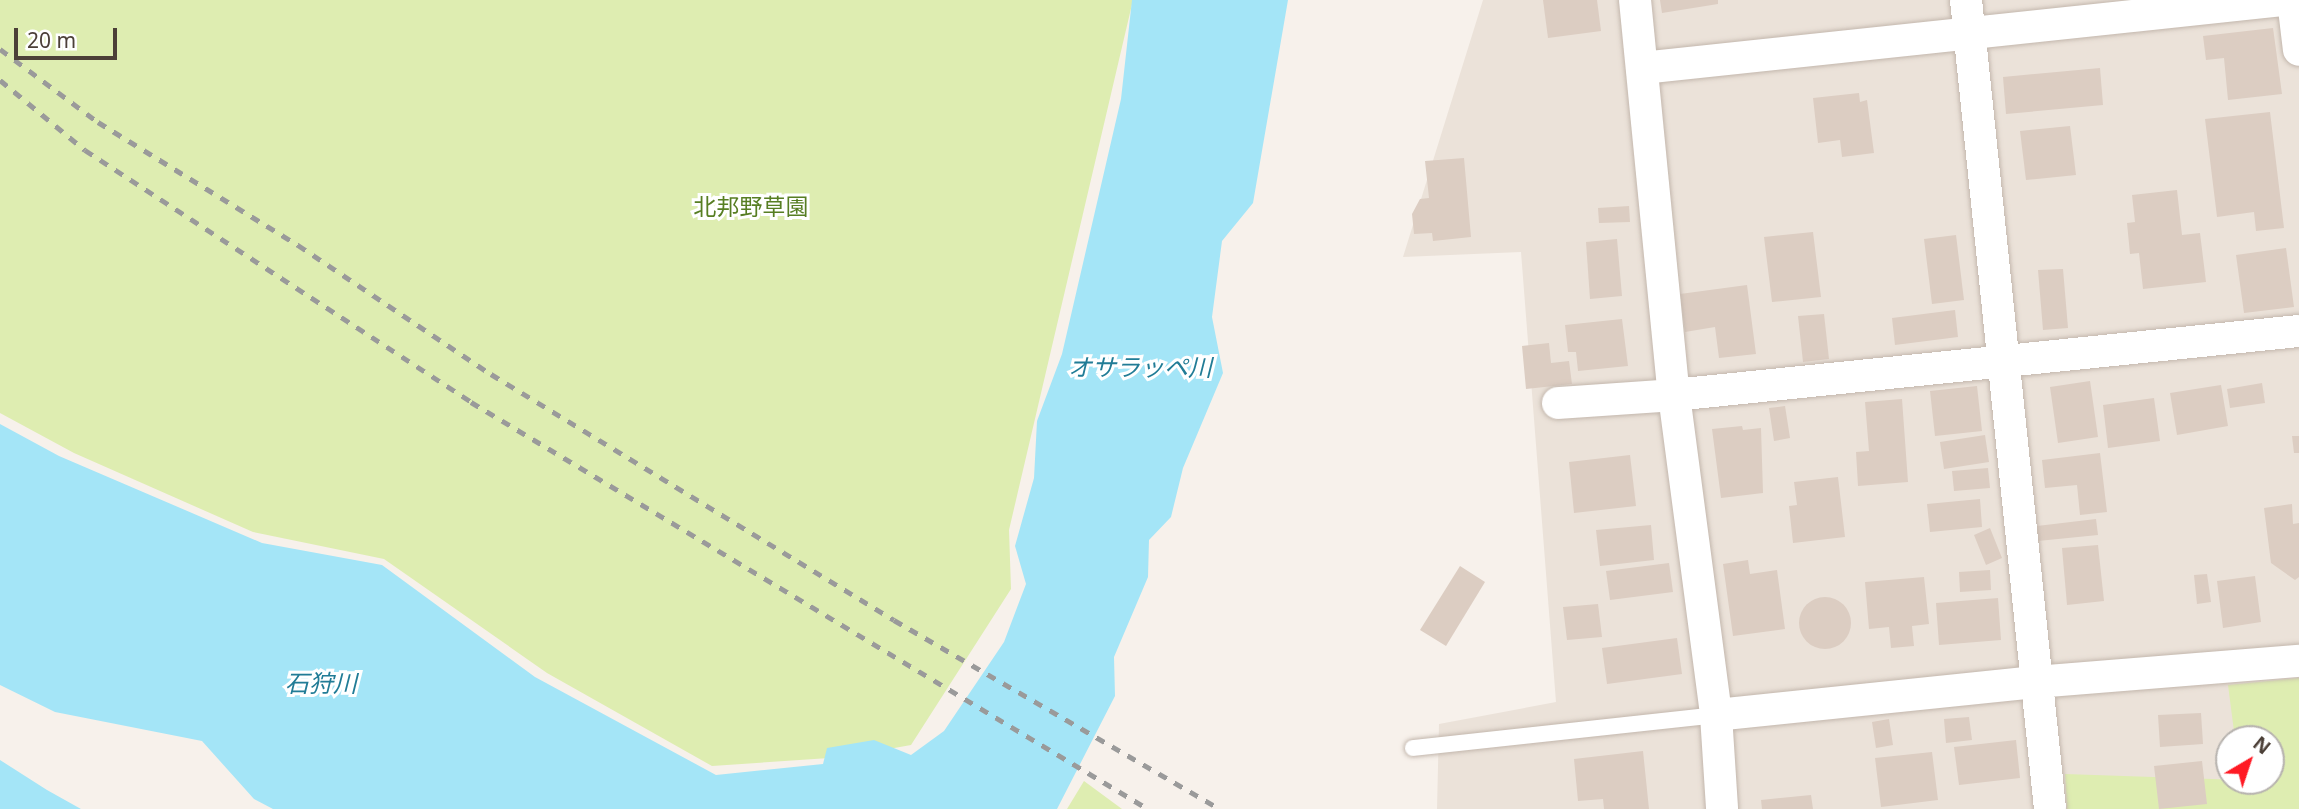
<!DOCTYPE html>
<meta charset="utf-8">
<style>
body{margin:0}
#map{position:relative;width:2299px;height:809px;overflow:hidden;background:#f7f1eb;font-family:"Noto Sans","Noto Sans JP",sans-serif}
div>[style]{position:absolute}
.residential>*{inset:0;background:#ebe2d9}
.green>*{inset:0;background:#deedb1}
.water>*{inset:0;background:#a4e5f7}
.building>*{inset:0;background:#dccdc2}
.round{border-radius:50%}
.roads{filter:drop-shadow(0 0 2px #c3b7ad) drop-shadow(0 0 2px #c3b7ad)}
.lane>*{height:16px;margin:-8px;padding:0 8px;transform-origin:8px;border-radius:8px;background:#fff}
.street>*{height:32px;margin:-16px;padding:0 16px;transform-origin:16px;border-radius:16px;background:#fff}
.rail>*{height:5px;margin-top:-2.5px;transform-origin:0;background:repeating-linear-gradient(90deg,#9a9a9a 0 9px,transparent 0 18px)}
span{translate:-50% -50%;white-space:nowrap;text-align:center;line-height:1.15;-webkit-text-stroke:6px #fff;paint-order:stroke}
.park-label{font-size:23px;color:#577e23}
.water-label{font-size:24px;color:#217c96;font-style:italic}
.north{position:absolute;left:2215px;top:725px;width:70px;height:70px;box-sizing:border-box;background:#fff;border:2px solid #b7b3af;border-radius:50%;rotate:39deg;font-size:19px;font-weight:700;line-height:28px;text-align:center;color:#4c4038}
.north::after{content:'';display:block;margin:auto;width:24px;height:32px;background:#ff1a24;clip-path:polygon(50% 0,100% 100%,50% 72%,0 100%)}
.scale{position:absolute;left:14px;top:28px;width:103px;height:32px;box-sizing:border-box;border:4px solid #4c4038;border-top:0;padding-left:9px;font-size:21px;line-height:24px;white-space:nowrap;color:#4c4038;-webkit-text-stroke:5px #fff;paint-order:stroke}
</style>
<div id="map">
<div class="residential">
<i style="clip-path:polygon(evenodd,1483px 0,2299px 0,2299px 809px,1437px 809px,1439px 724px,1556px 702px,1521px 252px,1403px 257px,1483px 0,2229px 739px,2271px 739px,2271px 781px,2229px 781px,2229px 739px)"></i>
</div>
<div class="green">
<i style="clip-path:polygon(0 0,1133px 0,1009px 530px,1011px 589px,911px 745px,844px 757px,712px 766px,547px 673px,384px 559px,253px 532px,74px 453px,0 413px)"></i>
<i style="clip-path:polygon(2299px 678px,2299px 809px,2067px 809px,2065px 774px,2271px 781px,2271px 739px,2235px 739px,2228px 685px)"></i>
<i style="clip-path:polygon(1084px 781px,1122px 809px,1067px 809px)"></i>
</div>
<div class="water">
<i style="clip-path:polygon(1132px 0,1288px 0,1253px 203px,1222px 241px,1212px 317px,1223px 373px,1183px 468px,1171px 517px,1149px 540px,1148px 577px,1114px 657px,1115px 696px,1057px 809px,273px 809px,254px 799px,202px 741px,55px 712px,0 685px,0 424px,59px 456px,262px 543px,382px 565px,535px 677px,716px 775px,823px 764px,827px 748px,874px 740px,911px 755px,944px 731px,1004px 642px,1026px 584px,1015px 546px,1034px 478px,1037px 421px,1062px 354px,1121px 99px)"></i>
<i style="clip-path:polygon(0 760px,47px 790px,81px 809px,0 809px)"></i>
</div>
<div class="building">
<i style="clip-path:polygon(1543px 0,1597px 0,1601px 31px,1548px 38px)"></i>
<i style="clip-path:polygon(1660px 0,1718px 0,1718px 4px,1662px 13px)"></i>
<i style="clip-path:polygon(2273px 28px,2282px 94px,2228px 100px,2224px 58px,2206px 60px,2203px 36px)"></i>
<i style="clip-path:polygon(2100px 68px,2103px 105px,2006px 114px,2003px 77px)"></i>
<i style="clip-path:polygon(1859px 93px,1860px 102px,1867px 100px,1874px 153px,1842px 157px,1840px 140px,1818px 143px,1813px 98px)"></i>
<i style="clip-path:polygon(2270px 112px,2284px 228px,2256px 231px,2254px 212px,2217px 217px,2205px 119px)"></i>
<i style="clip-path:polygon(2070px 126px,2076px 175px,2026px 180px,2020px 131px)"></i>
<i style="clip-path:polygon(1464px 158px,1471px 237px,1433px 241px,1432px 233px,1414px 234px,1412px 214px,1420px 199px,1429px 198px,1425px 161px)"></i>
<i style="clip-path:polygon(2177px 190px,2182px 235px,2200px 233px,2206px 282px,2143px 289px,2139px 253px,2130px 254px,2127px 223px,2135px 222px,2132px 195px)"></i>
<i style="clip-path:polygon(1629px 206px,1630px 222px,1599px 223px,1598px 208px)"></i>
<i style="clip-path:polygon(1813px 232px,1821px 297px,1772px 302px,1764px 237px)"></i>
<i style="clip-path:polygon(1956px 235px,1964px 300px,1932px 304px,1924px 239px)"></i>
<i style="clip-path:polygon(1617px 239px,1622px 296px,1590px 299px,1586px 242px)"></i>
<i style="clip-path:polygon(2286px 248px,2294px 307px,2244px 313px,2236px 255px)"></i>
<i style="clip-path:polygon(2063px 269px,2068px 328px,2043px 330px,2038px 270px)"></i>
<i style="clip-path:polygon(1747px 285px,1756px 354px,1719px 358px,1715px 327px,1685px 332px,1680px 294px)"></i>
<i style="clip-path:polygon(1955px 310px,1958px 337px,1895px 345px,1892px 318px)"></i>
<i style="clip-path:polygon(1824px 314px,1829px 359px,1803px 362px,1798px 316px)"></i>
<i style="clip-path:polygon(1622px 319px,1628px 366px,1578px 371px,1576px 352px,1568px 352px,1565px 325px)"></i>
<i style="clip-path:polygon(1549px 343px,1551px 363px,1569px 361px,1572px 384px,1526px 389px,1522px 346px)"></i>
<i style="clip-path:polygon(2090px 381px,2098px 437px,2058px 443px,2050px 387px)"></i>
<i style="clip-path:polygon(2262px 383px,2265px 403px,2230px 408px,2227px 389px)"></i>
<i style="clip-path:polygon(2221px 385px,2228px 426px,2177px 435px,2170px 393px)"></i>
<i style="clip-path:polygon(1977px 386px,1982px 431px,1935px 436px,1930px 391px)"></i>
<i style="clip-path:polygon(2154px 398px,2160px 441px,2108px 448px,2103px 405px)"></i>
<i style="clip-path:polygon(1902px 399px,1908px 482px,1858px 486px,1856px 452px,1869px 451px,1865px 402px)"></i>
<i style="clip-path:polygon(1785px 406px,1790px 438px,1774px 441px,1769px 408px)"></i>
<i style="clip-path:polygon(1742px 426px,1743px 430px,1761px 428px,1763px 493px,1721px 498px,1712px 429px)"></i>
<i style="clip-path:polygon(1985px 435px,1989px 462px,1944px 469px,1940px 442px)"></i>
<i style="clip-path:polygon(2292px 436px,2299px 436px,2299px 453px,2294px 453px)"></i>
<i style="clip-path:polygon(2100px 453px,2107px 512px,2080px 515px,2077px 485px,2045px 488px,2042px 460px)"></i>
<i style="clip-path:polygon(1630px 455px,1636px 506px,1574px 513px,1569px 462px)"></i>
<i style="clip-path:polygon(1988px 468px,1990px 488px,1954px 491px,1952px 471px)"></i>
<i style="clip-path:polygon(1838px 477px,1845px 537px,1793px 543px,1789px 506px,1797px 505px,1794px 482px)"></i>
<i style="clip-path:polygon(1980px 499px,1982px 527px,1930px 532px,1927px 504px)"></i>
<i style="clip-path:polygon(2292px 504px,2293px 524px,2299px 523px,2299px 577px,2295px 580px,2271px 563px,2264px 508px)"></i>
<i style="clip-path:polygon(2096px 519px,2098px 535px,2038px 541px,2037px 526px)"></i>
<i style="clip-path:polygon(1651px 525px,1654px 560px,1600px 566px,1596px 530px)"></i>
<i style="clip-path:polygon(1990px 528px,2002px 558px,1986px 565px,1974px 535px)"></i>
<i style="clip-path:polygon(2098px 545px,2104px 601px,2067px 605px,2062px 548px)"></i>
<i style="clip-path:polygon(1748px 560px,1750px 574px,1777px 570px,1785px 629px,1733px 636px,1723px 564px)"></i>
<i style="clip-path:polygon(1669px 563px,1673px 592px,1610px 600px,1606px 571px)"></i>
<i style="clip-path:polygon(1460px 566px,1485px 582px,1446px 646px,1420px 630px)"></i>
<i style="clip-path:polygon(1990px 570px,1991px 590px,1960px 592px,1959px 572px)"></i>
<i style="clip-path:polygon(2207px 574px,2211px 602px,2197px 604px,2194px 575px)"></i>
<i style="clip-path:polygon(2255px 576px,2261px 622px,2223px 628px,2217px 581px)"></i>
<i style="clip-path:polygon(1924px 577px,1929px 624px,1912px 626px,1914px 646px,1891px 648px,1889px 627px,1869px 629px,1865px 582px)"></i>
<i class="round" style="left:1799px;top:597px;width:52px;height:52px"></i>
<i style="clip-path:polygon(1998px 598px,2001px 640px,1939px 645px,1936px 603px)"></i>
<i style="clip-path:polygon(1598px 604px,1602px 637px,1567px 640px,1563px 607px)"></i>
<i style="clip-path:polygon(1677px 638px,1682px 674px,1607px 684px,1602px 648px)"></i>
<i style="clip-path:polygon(2201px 713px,2203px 744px,2160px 747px,2158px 715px)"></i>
<i style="clip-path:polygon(1969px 717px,1972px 740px,1946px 743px,1944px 719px)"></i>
<i style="clip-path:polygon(1889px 719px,1893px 745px,1876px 748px,1872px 722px)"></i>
<i style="clip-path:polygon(2016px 740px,2020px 778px,1959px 785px,1954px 747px)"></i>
<i style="clip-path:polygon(1643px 751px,1649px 809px,1604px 809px,1603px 799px,1578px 801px,1574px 759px)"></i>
<i style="clip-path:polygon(1932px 752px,1938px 800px,1881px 807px,1875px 758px)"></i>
<i style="clip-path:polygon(2202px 761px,2207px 804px,2159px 809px,2154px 766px)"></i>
<i style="clip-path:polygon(1811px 795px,1813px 809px,1762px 809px,1761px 800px)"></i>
</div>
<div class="roads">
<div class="lane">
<i style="left:1413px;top:748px;width:305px;rotate:-6.2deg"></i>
</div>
<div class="street">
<i style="left:1635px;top:0;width:397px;rotate:84.4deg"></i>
<i style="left:1674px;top:395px;width:323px;rotate:82.5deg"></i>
<i style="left:1716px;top:715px;width:94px;rotate:86.3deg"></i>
<i style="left:1966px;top:0;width:813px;rotate:84.07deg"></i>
<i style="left:2293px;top:0;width:50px;rotate:83.2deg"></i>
<i style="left:1642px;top:68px;width:646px;rotate:-6.05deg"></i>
<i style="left:1558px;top:403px;width:116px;rotate:-3.9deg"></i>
<i style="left:1674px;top:395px;width:628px;rotate:-5.85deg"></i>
<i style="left:1716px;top:715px;width:322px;rotate:-5.9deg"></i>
<i style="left:2036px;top:682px;width:264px;rotate:-4.6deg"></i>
</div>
</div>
<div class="rail">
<i style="left:0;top:49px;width:122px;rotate:36.7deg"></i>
<i style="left:98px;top:122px;width:235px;rotate:31.6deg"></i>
<i style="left:298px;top:245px;width:232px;rotate:33.8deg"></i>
<i style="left:491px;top:374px;width:472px;rotate:31.4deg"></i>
<i style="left:894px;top:620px;width:377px;rotate:30.1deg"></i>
<i style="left:0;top:80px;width:110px;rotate:39.5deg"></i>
<i style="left:85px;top:150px;width:461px;rotate:33.1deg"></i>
<i style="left:471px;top:402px;width:790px;rotate:31.01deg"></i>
</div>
<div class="park-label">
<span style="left:751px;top:206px">北邦野草園</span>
</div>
<div class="water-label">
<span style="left:1140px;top:367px">オサラッペ川</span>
<span style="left:321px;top:683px">石狩川</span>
</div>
<div class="north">N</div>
<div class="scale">20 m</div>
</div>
